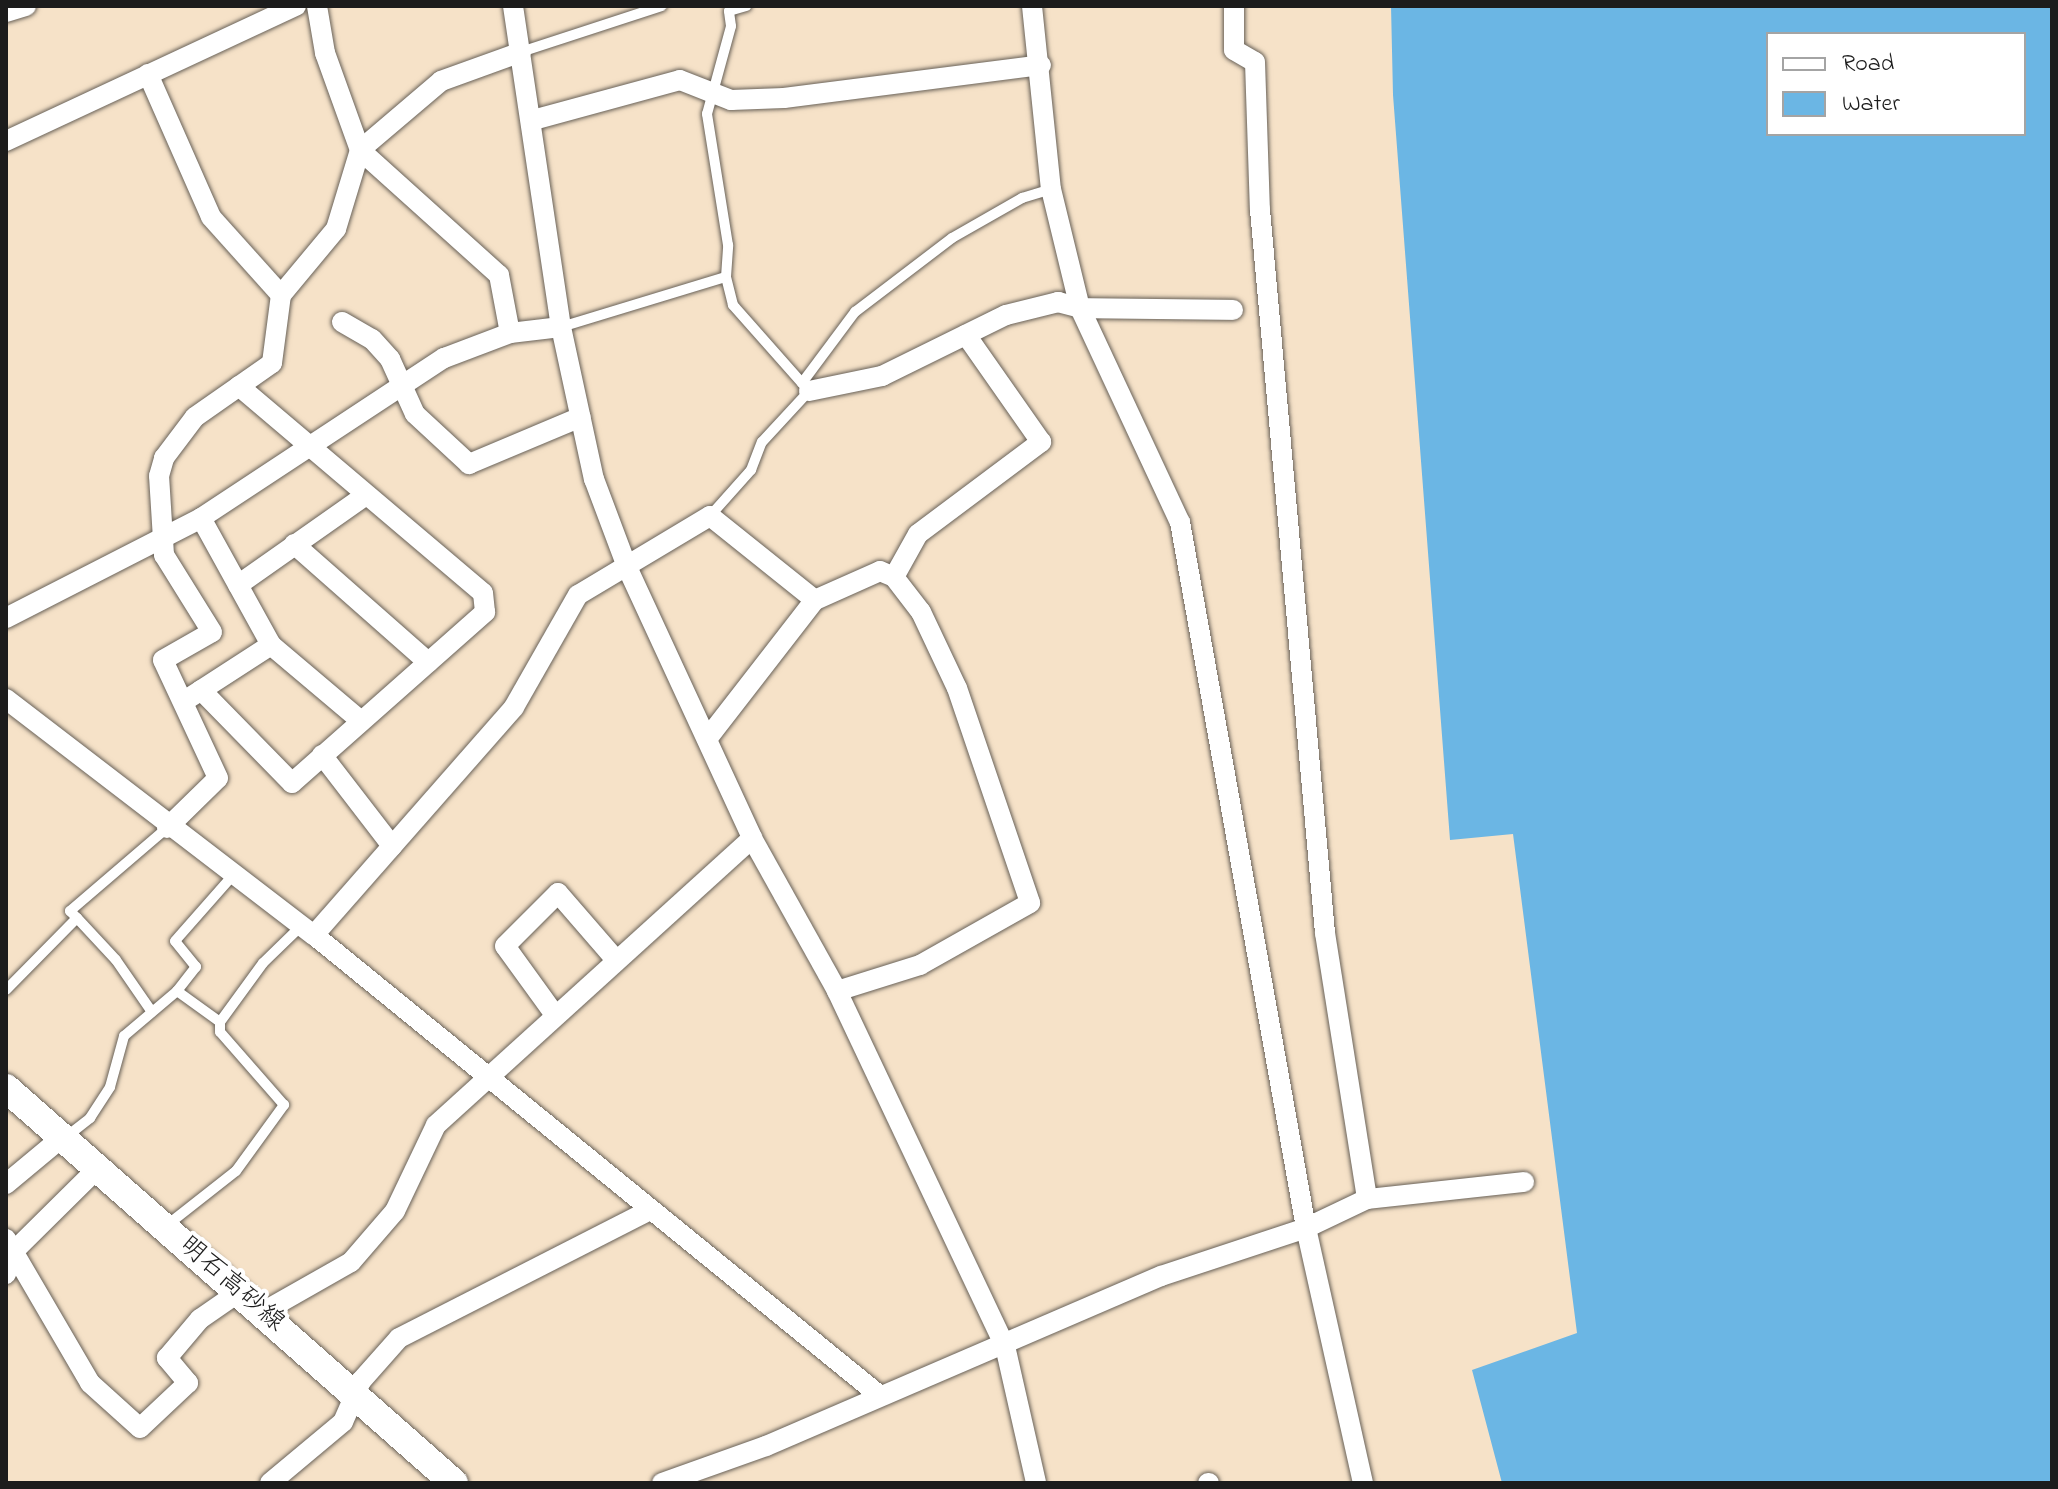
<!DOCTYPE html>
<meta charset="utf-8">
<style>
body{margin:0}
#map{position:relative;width:2058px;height:1489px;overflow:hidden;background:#f6e2c8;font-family:"Indie Flower","Klee One",sans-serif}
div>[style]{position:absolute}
.water>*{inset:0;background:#6bb6e4}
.roads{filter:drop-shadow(0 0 2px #686158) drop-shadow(0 0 2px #686158)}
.service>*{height:10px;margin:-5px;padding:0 5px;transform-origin:5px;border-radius:5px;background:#fff}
.minor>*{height:20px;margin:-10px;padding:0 10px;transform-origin:10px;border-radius:10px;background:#fff}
.secondary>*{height:28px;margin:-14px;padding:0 14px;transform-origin:14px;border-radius:14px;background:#fff}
span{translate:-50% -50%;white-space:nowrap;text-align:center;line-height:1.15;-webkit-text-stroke:8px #fff;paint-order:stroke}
.street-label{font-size:26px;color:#1c1c1c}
.frame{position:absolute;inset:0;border:8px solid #1c1c1c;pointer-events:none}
.legend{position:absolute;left:1766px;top:32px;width:260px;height:104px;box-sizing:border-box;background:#fff;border:2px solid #a4a4a4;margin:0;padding:10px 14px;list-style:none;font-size:24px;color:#1c1c1c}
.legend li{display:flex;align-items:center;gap:16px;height:40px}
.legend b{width:40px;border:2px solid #a4a4a4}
</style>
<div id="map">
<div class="water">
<i style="clip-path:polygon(evenodd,1391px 6px,2052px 6px,2052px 1483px,1502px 1483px,1472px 1370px,1577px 1333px,1513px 834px,1450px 840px,1393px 95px,1391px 6px,1768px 34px,2024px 34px,2024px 134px,1768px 134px,1768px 34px)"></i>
</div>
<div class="roads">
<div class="service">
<i style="left:521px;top:52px;width:148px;rotate:-18.1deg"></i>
<i style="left:561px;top:327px;width:172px;rotate:-16.9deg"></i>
<i style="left:802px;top:383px;width:89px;rotate:-53.3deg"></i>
<i style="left:855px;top:312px;width:122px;rotate:-37.3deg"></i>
<i style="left:952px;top:238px;width:81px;rotate:-29.7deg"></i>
<i style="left:1022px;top:198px;width:30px;rotate:-17deg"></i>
<i style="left:710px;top:516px;width:62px;rotate:-48.3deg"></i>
<i style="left:751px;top:470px;width:30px;rotate:-69deg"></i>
<i style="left:762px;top:442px;width:69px;rotate:-47.3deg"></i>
<i style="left:809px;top:391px;width:115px;rotate:-131.5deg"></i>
<i style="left:733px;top:305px;width:29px;rotate:-104deg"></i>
<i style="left:726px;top:277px;width:32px;rotate:-86deg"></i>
<i style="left:728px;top:245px;width:133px;rotate:-99.1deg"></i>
<i style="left:707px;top:114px;width:91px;rotate:-74.7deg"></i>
<i style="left:731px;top:26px;width:15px;rotate:-98deg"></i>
<i style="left:729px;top:11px;width:18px;rotate:-16deg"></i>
<i style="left:77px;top:918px;width:57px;rotate:47.1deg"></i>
<i style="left:116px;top:960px;width:63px;rotate:55.3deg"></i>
<i style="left:6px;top:990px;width:101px;rotate:-45.4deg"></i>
<i style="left:77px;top:918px;width:10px;rotate:-135deg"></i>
<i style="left:70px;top:911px;width:128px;rotate:-40.6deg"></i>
<i style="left:220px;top:1022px;width:53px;rotate:-144.2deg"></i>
<i style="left:177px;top:991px;width:31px;rotate:-52deg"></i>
<i style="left:196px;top:967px;width:33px;rotate:-129deg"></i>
<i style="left:175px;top:941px;width:91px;rotate:-48.6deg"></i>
<i style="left:66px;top:1137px;width:31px;rotate:-38deg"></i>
<i style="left:90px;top:1118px;width:37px;rotate:-57deg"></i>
<i style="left:110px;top:1087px;width:53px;rotate:-74.6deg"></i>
<i style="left:124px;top:1036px;width:70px;rotate:-40.3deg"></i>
<i style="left:166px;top:1226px;width:89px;rotate:-38.2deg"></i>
<i style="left:236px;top:1171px;width:82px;rotate:-54deg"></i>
<i style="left:284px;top:1105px;width:97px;rotate:-131.2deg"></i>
<i style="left:220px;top:1032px;width:10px;rotate:-90deg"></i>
<i style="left:220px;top:1022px;width:73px;rotate:-53.9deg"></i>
<i style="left:263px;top:963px;width:53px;rotate:-44.2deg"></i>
</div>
<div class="minor">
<i style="left:317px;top:6px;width:48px;rotate:80.3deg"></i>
<i style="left:325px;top:53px;width:103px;rotate:70.2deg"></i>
<i style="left:360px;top:150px;width:187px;rotate:42deg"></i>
<i style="left:499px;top:275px;width:59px;rotate:79.3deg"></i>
<i style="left:510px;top:333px;width:51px;rotate:-6.7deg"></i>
<i style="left:513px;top:6px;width:325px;rotate:81.5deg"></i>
<i style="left:561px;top:327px;width:156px;rotate:77.8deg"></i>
<i style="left:594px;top:479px;width:94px;rotate:69.4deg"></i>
<i style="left:627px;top:567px;width:298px;rotate:65.2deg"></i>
<i style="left:752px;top:838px;width:175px;rotate:60.9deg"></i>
<i style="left:837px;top:991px;width:393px;rotate:64.7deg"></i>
<i style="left:1005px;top:1346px;width:140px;rotate:77.2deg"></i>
<i style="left:1032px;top:6px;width:184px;rotate:84.1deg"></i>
<i style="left:1051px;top:189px;width:122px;rotate:76.3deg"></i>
<i style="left:1080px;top:308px;width:236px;rotate:65deg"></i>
<i style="left:1180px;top:522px;width:717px;rotate:79.88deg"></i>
<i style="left:1306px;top:1228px;width:261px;rotate:77.4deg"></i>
<i style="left:1234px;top:6px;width:44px;rotate:90deg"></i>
<i style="left:1234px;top:50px;width:24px;rotate:30deg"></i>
<i style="left:1255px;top:62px;width:148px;rotate:88.1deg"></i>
<i style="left:1260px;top:210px;width:726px;rotate:84.86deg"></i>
<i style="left:1325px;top:933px;width:269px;rotate:81deg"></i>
<i style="left:6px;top:12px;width:21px;rotate:-17deg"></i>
<i style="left:148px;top:74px;width:156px;rotate:66.2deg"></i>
<i style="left:211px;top:217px;width:105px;rotate:48.1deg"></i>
<i style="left:533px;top:120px;width:152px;rotate:-15.2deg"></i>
<i style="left:680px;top:80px;width:55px;rotate:21.4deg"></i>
<i style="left:731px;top:100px;width:53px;rotate:-2.2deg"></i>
<i style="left:784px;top:98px;width:259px;rotate:-7.3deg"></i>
<i style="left:6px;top:141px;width:320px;rotate:-25deg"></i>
<i style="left:342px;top:322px;width:34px;rotate:30deg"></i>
<i style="left:372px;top:339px;width:27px;rotate:48deg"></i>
<i style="left:390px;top:359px;width:60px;rotate:65.6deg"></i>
<i style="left:415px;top:414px;width:74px;rotate:42.8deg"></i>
<i style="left:469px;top:464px;width:121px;rotate:-22.8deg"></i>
<i style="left:809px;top:391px;width:75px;rotate:-11.6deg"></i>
<i style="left:882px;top:376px;width:138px;rotate:-26.2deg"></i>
<i style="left:1006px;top:315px;width:54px;rotate:-14deg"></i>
<i style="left:1058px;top:302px;width:23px;rotate:15deg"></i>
<i style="left:1080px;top:308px;width:153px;rotate:0.7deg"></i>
<i style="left:201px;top:518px;width:145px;rotate:61.1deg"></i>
<i style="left:271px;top:645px;width:118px;rotate:40.2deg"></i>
<i style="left:294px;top:544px;width:179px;rotate:41.4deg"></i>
<i style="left:894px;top:577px;width:49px;rotate:-60.8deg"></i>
<i style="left:918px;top:534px;width:154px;rotate:-36.8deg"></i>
<i style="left:1041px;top:442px;width:131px;rotate:-125deg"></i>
<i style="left:238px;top:585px;width:156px;rotate:-35.1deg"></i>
<i style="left:6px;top:618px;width:219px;rotate:-27.1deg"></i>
<i style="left:201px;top:518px;width:291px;rotate:-33.4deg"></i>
<i style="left:444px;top:358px;width:71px;rotate:-20.7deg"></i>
<i style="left:201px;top:690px;width:130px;rotate:45.6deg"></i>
<i style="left:292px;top:783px;width:258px;rotate:-41.5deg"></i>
<i style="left:485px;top:612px;width:19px;rotate:-96deg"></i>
<i style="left:483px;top:593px;width:320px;rotate:-139.7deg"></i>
<i style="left:189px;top:698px;width:98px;rotate:-32.9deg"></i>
<i style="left:6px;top:699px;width:388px;rotate:37.5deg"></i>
<i style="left:314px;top:935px;width:729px;rotate:39.15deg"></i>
<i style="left:707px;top:739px;width:176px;rotate:-52.2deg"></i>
<i style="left:815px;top:600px;width:71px;rotate:-24deg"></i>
<i style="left:880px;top:571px;width:15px;rotate:23deg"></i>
<i style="left:894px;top:577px;width:44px;rotate:52.4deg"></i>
<i style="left:921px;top:612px;width:84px;rotate:64.7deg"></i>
<i style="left:957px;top:688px;width:227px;rotate:71.2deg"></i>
<i style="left:1030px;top:903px;width:126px;rotate:150.6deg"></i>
<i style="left:920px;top:965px;width:87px;rotate:162.6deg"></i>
<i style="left:322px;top:755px;width:115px;rotate:52.4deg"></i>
<i style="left:167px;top:828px;width:71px;rotate:-44.4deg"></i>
<i style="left:218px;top:778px;width:130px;rotate:-115deg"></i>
<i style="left:163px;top:660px;width:56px;rotate:-29.7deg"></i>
<i style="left:212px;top:632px;width:91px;rotate:-121.9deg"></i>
<i style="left:164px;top:555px;width:79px;rotate:-93.6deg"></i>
<i style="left:159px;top:476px;width:19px;rotate:-74deg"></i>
<i style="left:164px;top:458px;width:51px;rotate:-52.9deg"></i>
<i style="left:195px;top:417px;width:94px;rotate:-35deg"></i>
<i style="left:272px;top:363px;width:69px;rotate:-82.5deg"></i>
<i style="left:281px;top:295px;width:86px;rotate:-50.2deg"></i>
<i style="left:336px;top:229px;width:83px;rotate:-73.1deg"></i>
<i style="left:360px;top:150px;width:106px;rotate:-40.4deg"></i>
<i style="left:441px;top:81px;width:85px;rotate:-19.9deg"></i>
<i style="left:314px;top:935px;width:303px;rotate:-48.7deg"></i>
<i style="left:514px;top:707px;width:129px;rotate:-60.3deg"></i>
<i style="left:578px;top:595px;width:154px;rotate:-30.9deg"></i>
<i style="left:710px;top:516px;width:134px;rotate:38.7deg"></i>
<i style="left:555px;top:1015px;width:85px;rotate:-125.9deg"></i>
<i style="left:505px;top:946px;width:75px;rotate:-45deg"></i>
<i style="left:558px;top:893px;width:89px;rotate:49.1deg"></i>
<i style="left:6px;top:1184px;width:70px;rotate:-39.8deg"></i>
<i style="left:6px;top:1239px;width:167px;rotate:59.7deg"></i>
<i style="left:90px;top:1383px;width:67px;rotate:42deg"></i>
<i style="left:140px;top:1428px;width:66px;rotate:-43.2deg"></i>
<i style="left:188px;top:1383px;width:33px;rotate:-130deg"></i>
<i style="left:167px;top:1358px;width:51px;rotate:-49.8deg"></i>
<i style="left:200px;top:1319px;width:47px;rotate:-34.7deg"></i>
<i style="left:6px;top:1274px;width:23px;rotate:-72deg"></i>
<i style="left:13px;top:1252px;width:118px;rotate:-44.7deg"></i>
<i style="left:263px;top:1312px;width:101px;rotate:-29.6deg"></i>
<i style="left:351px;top:1262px;width:67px;rotate:-49.2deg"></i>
<i style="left:395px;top:1211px;width:95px;rotate:-64.5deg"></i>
<i style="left:436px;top:1125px;width:427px;rotate:-42.2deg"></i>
<i style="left:270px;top:1483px;width:95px;rotate:-39.9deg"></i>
<i style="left:343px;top:1422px;width:45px;rotate:-66.3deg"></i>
<i style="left:361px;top:1381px;width:57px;rotate:-48.5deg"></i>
<i style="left:399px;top:1338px;width:282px;rotate:-27deg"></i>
<i style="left:662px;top:1483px;width:110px;rotate:-19.6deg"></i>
<i style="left:766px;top:1446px;width:430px;rotate:-23.3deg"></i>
<i style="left:1161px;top:1276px;width:153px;rotate:-18.3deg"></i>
<i style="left:1306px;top:1228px;width:68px;rotate:-25.4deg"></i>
<i style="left:1367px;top:1199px;width:158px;rotate:-6.2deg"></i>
<i style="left:1208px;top:1483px;width:1px"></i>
</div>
<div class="secondary">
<i style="left:6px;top:1088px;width:597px;rotate:41.4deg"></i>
</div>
</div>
<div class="street-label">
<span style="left:231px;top:1285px;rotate:41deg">明石高砂線</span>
</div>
<div class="frame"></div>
<ul class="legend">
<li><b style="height:10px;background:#fff"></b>Road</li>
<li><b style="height:22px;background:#6bb6e4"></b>Water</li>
</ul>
</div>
